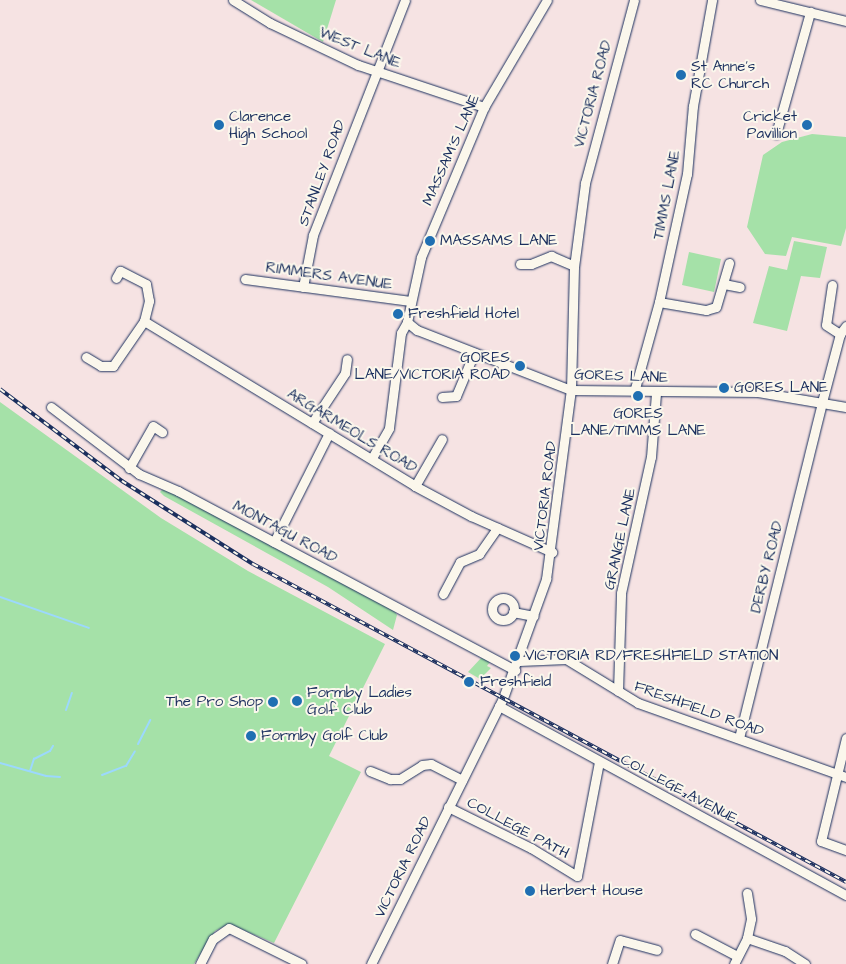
<!DOCTYPE html>
<style>
body{margin:0}
#map{position:relative;width:846px;height:964px;overflow:hidden;background:#f6e3e3;font-family:"Architects Daughter",sans-serif}
div>[style]{position:absolute}
.green>*{inset:0;background:#a5e1a8}
.stream>*{height:2px;margin:-1px;padding:0 1px;transform-origin:1px;border-radius:1px;background:#9cd8fd}
.roads{filter:drop-shadow(0 0 1px #1b2f5e) drop-shadow(0 0 1px #1b2f5e)}
.minor>*{height:9px;margin:-4.5px;padding:0 4.5px;transform-origin:4.5px;border-radius:4.5px;background:#fbf7ec}
.minor>.ring{margin:-4.5px;padding:0;box-sizing:content-box;background:none;border:9px solid #fbf7ec;border-radius:50%}
.rail>*{height:4px;margin-top:-2px;transform-origin:0;background:repeating-linear-gradient(90deg,#fbf7ec 0 5.5px,#1b2f5e 0 11px);box-sizing:border-box;border-block:1px solid #1b2f5e}
.dots>*{width:14px;height:14px;translate:-50% -50%;box-sizing:border-box;border:2px solid #fbf7ec;border-radius:50%}
span{translate:-50% -50%;white-space:nowrap;text-align:center;line-height:1.15;-webkit-text-stroke:4px #fbf7ec;paint-order:stroke}
.street-label{font-size:15px;color:#1b2f5e}
.poi-label{font-size:15px;color:#1b2f5e}
.left{translate:0 -50%;text-align:left}
.right{translate:-100% -50%;text-align:right}
</style>
<div id="map">
<div class="green">
<i style="clip-path:polygon(251px 0,336px 0,323px 42px)"></i>
<i style="clip-path:polygon(812px 134px,846px 137px,846px 228px,841px 246px,792px 237px,786px 256px,765px 254px,747px 227px,763px 155px,782px 142px)"></i>
<i style="clip-path:polygon(794px 241px,827px 247px,820px 278px,801px 276px,787px 331px,753px 323px,769px 266px,787px 270px)"></i>
<i style="clip-path:polygon(689px 252px,721px 259px,714px 292px,682px 285px)"></i>
<i style="clip-path:polygon(0 402px,161px 518px,248px 571px,385px 644px,329px 756px,361px 772px,274px 943px,229px 924px,215px 931px,194px 964px,0 964px)"></i>
<i style="clip-path:polygon(164px 488px,394px 610px,397px 615px,393px 630px,328px 587px,164px 496px,160px 492px)"></i>
<i style="clip-path:polygon(482px 657px,490px 662px,487px 666px,491px 668px,480px 679px,468px 672px)"></i>
</div>
<div class="stream">
<i style="left:0;top:597px;width:94px;rotate:19.2deg"></i>
<i style="left:66px;top:710px;width:18px;rotate:-71deg"></i>
<i style="left:138px;top:744px;width:27px;rotate:-63deg"></i>
<i style="left:0;top:763px;width:48px;rotate:15.8deg"></i>
<i style="left:46px;top:776px;width:14px;rotate:4deg"></i>
<i style="left:30px;top:771px;width:13px;rotate:-72deg"></i>
<i style="left:34px;top:759px;width:18px;rotate:-27deg"></i>
<i style="left:50px;top:751px;width:6px;rotate:-59deg"></i>
<i style="left:102px;top:775px;width:26px;rotate:-21deg"></i>
<i style="left:126px;top:766px;width:17px;rotate:-59deg"></i>
</div>
<div class="roads">
<div class="minor">
<i style="left:233px;top:0;width:44px;rotate:31.9deg"></i>
<i style="left:270px;top:23px;width:98px;rotate:25.5deg"></i>
<i style="left:358px;top:65px;width:133px;rotate:18.4deg"></i>
<i style="left:760px;top:0;width:89px;rotate:13.7deg"></i>
<i style="left:776px;top:134px;width:127px;rotate:-74.4deg"></i>
<i style="left:520px;top:264px;width:11px"></i>
<i style="left:531px;top:264px;width:22px;rotate:-22deg"></i>
<i style="left:551px;top:256px;width:25px;rotate:23deg"></i>
<i style="left:245px;top:279px;width:165px;rotate:7.6deg"></i>
<i style="left:724px;top:284px;width:16px;rotate:11deg"></i>
<i style="left:832px;top:285px;width:40px;rotate:98.5deg"></i>
<i style="left:826px;top:325px;width:17px;rotate:33deg"></i>
<i style="left:303px;top:287px;width:53px;rotate:-79.1deg"></i>
<i style="left:313px;top:235px;width:252px;rotate:-68.6deg"></i>
<i style="left:659px;top:302px;width:48px;rotate:9.7deg"></i>
<i style="left:706px;top:310px;width:10px;rotate:-17deg"></i>
<i style="left:716px;top:307px;width:46px;rotate:-73.5deg"></i>
<i style="left:144px;top:321px;width:317px;rotate:31.3deg"></i>
<i style="left:415px;top:486px;width:64px;rotate:28.2deg"></i>
<i style="left:471px;top:516px;width:89px;rotate:24deg"></i>
<i style="left:407px;top:322px;width:13px;rotate:39deg"></i>
<i style="left:417px;top:330px;width:165px;rotate:21.3deg"></i>
<i style="left:571px;top:390px;width:187px;rotate:0.6deg"></i>
<i style="left:758px;top:392px;width:89px;rotate:9.7deg"></i>
<i style="left:86px;top:357px;width:17px;rotate:31deg"></i>
<i style="left:101px;top:366px;width:12px"></i>
<i style="left:113px;top:366px;width:55px;rotate:-55.4deg"></i>
<i style="left:144px;top:321px;width:21px;rotate:-76deg"></i>
<i style="left:149px;top:301px;width:17px;rotate:-100deg"></i>
<i style="left:146px;top:284px;width:29px;rotate:-153deg"></i>
<i style="left:120px;top:271px;width:8px;rotate:120deg"></i>
<i style="left:634px;top:392px;width:93px;rotate:-74.5deg"></i>
<i style="left:659px;top:302px;width:131px;rotate:-77.7deg"></i>
<i style="left:687px;top:174px;width:68px;rotate:-85deg"></i>
<i style="left:693px;top:106px;width:108px;rotate:-79.8deg"></i>
<i style="left:442px;top:397px;width:14px;rotate:-4deg"></i>
<i style="left:456px;top:396px;width:47px;rotate:-67.3deg"></i>
<i style="left:51px;top:407px;width:111px;rotate:37.3deg"></i>
<i style="left:139px;top:474px;width:43px;rotate:23.6deg"></i>
<i style="left:178px;top:491px;width:382px;rotate:28deg"></i>
<i style="left:312px;top:423px;width:60px;rotate:-56.6deg"></i>
<i style="left:345px;top:373px;width:14px;rotate:-82deg"></i>
<i style="left:372px;top:458px;width:34px;rotate:-60deg"></i>
<i style="left:389px;top:428px;width:96px;rotate:-82.8deg"></i>
<i style="left:401px;top:333px;width:13px;rotate:-61deg"></i>
<i style="left:407px;top:322px;width:66px;rotate:-77.8deg"></i>
<i style="left:421px;top:257px;width:163px;rotate:-67.2deg"></i>
<i style="left:484px;top:107px;width:124px;rotate:-59.5deg"></i>
<i style="left:129px;top:468px;width:48px;rotate:-60.3deg"></i>
<i style="left:153px;top:426px;width:11px;rotate:34deg"></i>
<i style="left:415px;top:486px;width:54px;rotate:-60.1deg"></i>
<i style="left:274px;top:542px;width:122px;rotate:-63.2deg"></i>
<i style="left:443px;top:594px;width:36px;rotate:-62deg"></i>
<i style="left:460px;top:562px;width:21px;rotate:-23deg"></i>
<i style="left:479px;top:554px;width:32px;rotate:-55deg"></i>
<i class="ring" style="left:492px;top:598px;width:13px;height:13px"></i>
<i style="left:513px;top:612px;width:21px;rotate:11deg"></i>
<i style="left:519px;top:661px;width:47px;rotate:-2.4deg"></i>
<i style="left:566px;top:659px;width:84px;rotate:31.4deg"></i>
<i style="left:638px;top:703px;width:221px;rotate:19.6deg"></i>
<i style="left:618px;top:691px;width:98px;rotate:-88.2deg"></i>
<i style="left:621px;top:593px;width:139px;rotate:-77.6deg"></i>
<i style="left:651px;top:457px;width:64px;rotate:-85.5deg"></i>
<i style="left:499px;top:706px;width:395px;rotate:28.6deg"></i>
<i style="left:739px;top:738px;width:346px;rotate:-76.1deg"></i>
<i style="left:822px;top:402px;width:70px;rotate:-75.2deg"></i>
<i style="left:840px;top:334px;width:10px;rotate:-53deg"></i>
<i style="left:846px;top:738px;width:106px;rotate:103.6deg"></i>
<i style="left:821px;top:841px;width:27px;rotate:20deg"></i>
<i style="left:370px;top:771px;width:22px;rotate:22deg"></i>
<i style="left:390px;top:779px;width:10px"></i>
<i style="left:400px;top:779px;width:26px;rotate:-32deg"></i>
<i style="left:422px;top:765px;width:9px;rotate:-6deg"></i>
<i style="left:431px;top:764px;width:35px;rotate:27deg"></i>
<i style="left:448px;top:807px;width:93px;rotate:26.3deg"></i>
<i style="left:531px;top:848px;width:54px;rotate:31.3deg"></i>
<i style="left:577px;top:876px;width:116px;rotate:-79.1deg"></i>
<i style="left:747px;top:893px;width:26px;rotate:81deg"></i>
<i style="left:751px;top:919px;width:19px;rotate:102deg"></i>
<i style="left:695px;top:934px;width:47px;rotate:27.6deg"></i>
<i style="left:200px;top:964px;width:28px;rotate:-63deg"></i>
<i style="left:213px;top:939px;width:19px;rotate:-35deg"></i>
<i style="left:229px;top:928px;width:81px;rotate:26.3deg"></i>
<i style="left:371px;top:964px;width:297px;rotate:-63.6deg"></i>
<i style="left:503px;top:698px;width:127px;rotate:-70.1deg"></i>
<i style="left:546px;top:579px;width:191px;rotate:-82.5deg"></i>
<i style="left:571px;top:390px;width:123px;rotate:-88.6deg"></i>
<i style="left:574px;top:267px;width:85px;rotate:-82.5deg"></i>
<i style="left:585px;top:183px;width:189px;rotate:-75deg"></i>
<i style="left:612px;top:964px;width:25px;rotate:-72deg"></i>
<i style="left:620px;top:940px;width:38px;rotate:15deg"></i>
<i style="left:734px;top:964px;width:29px;rotate:-63deg"></i>
<i style="left:747px;top:938px;width:40px;rotate:18.9deg"></i>
<i style="left:785px;top:951px;width:24px;rotate:33deg"></i>
</div>
</div>
<div class="rail">
<i style="left:0;top:389px;width:153px;rotate:37deg"></i>
<i style="left:122px;top:481px;width:155px;rotate:32.4deg"></i>
<i style="left:253px;top:564px;width:673px;rotate:28.2deg"></i>
</div>
<div class="dots">
<i style="left:681px;top:75px;background:#1f6fb2"></i>
<i style="left:219px;top:125px;background:#1f6fb2"></i>
<i style="left:807px;top:125px;background:#1f6fb2"></i>
<i style="left:430px;top:241px;background:#1f6fb2"></i>
<i style="left:398px;top:314px;background:#1f6fb2"></i>
<i style="left:520px;top:366px;background:#1f6fb2"></i>
<i style="left:724px;top:388px;background:#1f6fb2"></i>
<i style="left:638px;top:396px;background:#1f6fb2"></i>
<i style="left:515px;top:656px;background:#1f6fb2"></i>
<i style="left:469px;top:682px;background:#1f6fb2"></i>
<i style="left:297px;top:701px;background:#1f6fb2"></i>
<i style="left:273px;top:702px;background:#1f6fb2"></i>
<i style="left:251px;top:736px;background:#1f6fb2"></i>
<i style="left:530px;top:891px;background:#1f6fb2"></i>
</div>
<div class="street-label">
<span style="left:360px;top:48px;rotate:22deg">WEST LANE</span>
<span style="left:593px;top:94px;rotate:-75deg">VICTORIA ROAD</span>
<span style="left:451px;top:150px;rotate:-66deg">MASSAM'S LANE</span>
<span style="left:322px;top:173px;rotate:-70deg">STANLEY ROAD</span>
<span style="left:667px;top:195px;rotate:-79deg">TIMMS LANE</span>
<span style="left:329px;top:276px;rotate:8deg">RIMMERS AVENUE</span>
<span style="left:621px;top:376px;rotate:2deg">GORES LANE</span>
<span style="left:352px;top:431px;rotate:31deg">ARGARMEOLS ROAD</span>
<span style="left:545px;top:496px;rotate:-83deg">VICTORIA ROAD</span>
<span style="left:285px;top:532px;rotate:28deg">MONTAGU ROAD</span>
<span style="left:620px;top:539px;rotate:-78deg">GRANGE LANE</span>
<span style="left:767px;top:567px;rotate:-76deg">DERBY ROAD</span>
<span style="left:699px;top:709px;rotate:20deg">FRESHFIELD ROAD</span>
<span style="left:679px;top:789px;rotate:28deg">COLLEGE AVENUE</span>
<span style="left:518px;top:828px;rotate:28deg">COLLEGE PATH</span>
<span style="left:403px;top:867px;rotate:-64deg">VICTORIA ROAD</span>
</div>
<div class="poi-label">
<span class="left" style="left:691px;top:75px">St Anne's<br>RC Church</span>
<span class="left" style="left:229px;top:125px">Clarence<br>High School</span>
<span class="right" style="left:797px;top:125px">Cricket<br>Pavillion</span>
<span class="left" style="left:440px;top:241px">MASSAMS LANE</span>
<span class="left" style="left:408px;top:314px">Freshfield Hotel</span>
<span class="right" style="left:510px;top:366px">GORES<br>LANE/VICTORIA ROAD</span>
<span class="left" style="left:734px;top:388px">GORES LANE</span>
<span style="left:638px;top:422px">GORES<br>LANE/TIMMS LANE</span>
<span class="left" style="left:525px;top:656px">VICTORIA RD/FRESHFIELD STATION</span>
<span class="left" style="left:480px;top:682px">Freshfield</span>
<span class="left" style="left:307px;top:701px">Formby Ladies<br>Golf Club</span>
<span class="right" style="left:263px;top:702px">The Pro Shop</span>
<span class="left" style="left:261px;top:736px">Formby Golf Club</span>
<span class="left" style="left:540px;top:891px">Herbert House</span>
</div>
</div>
